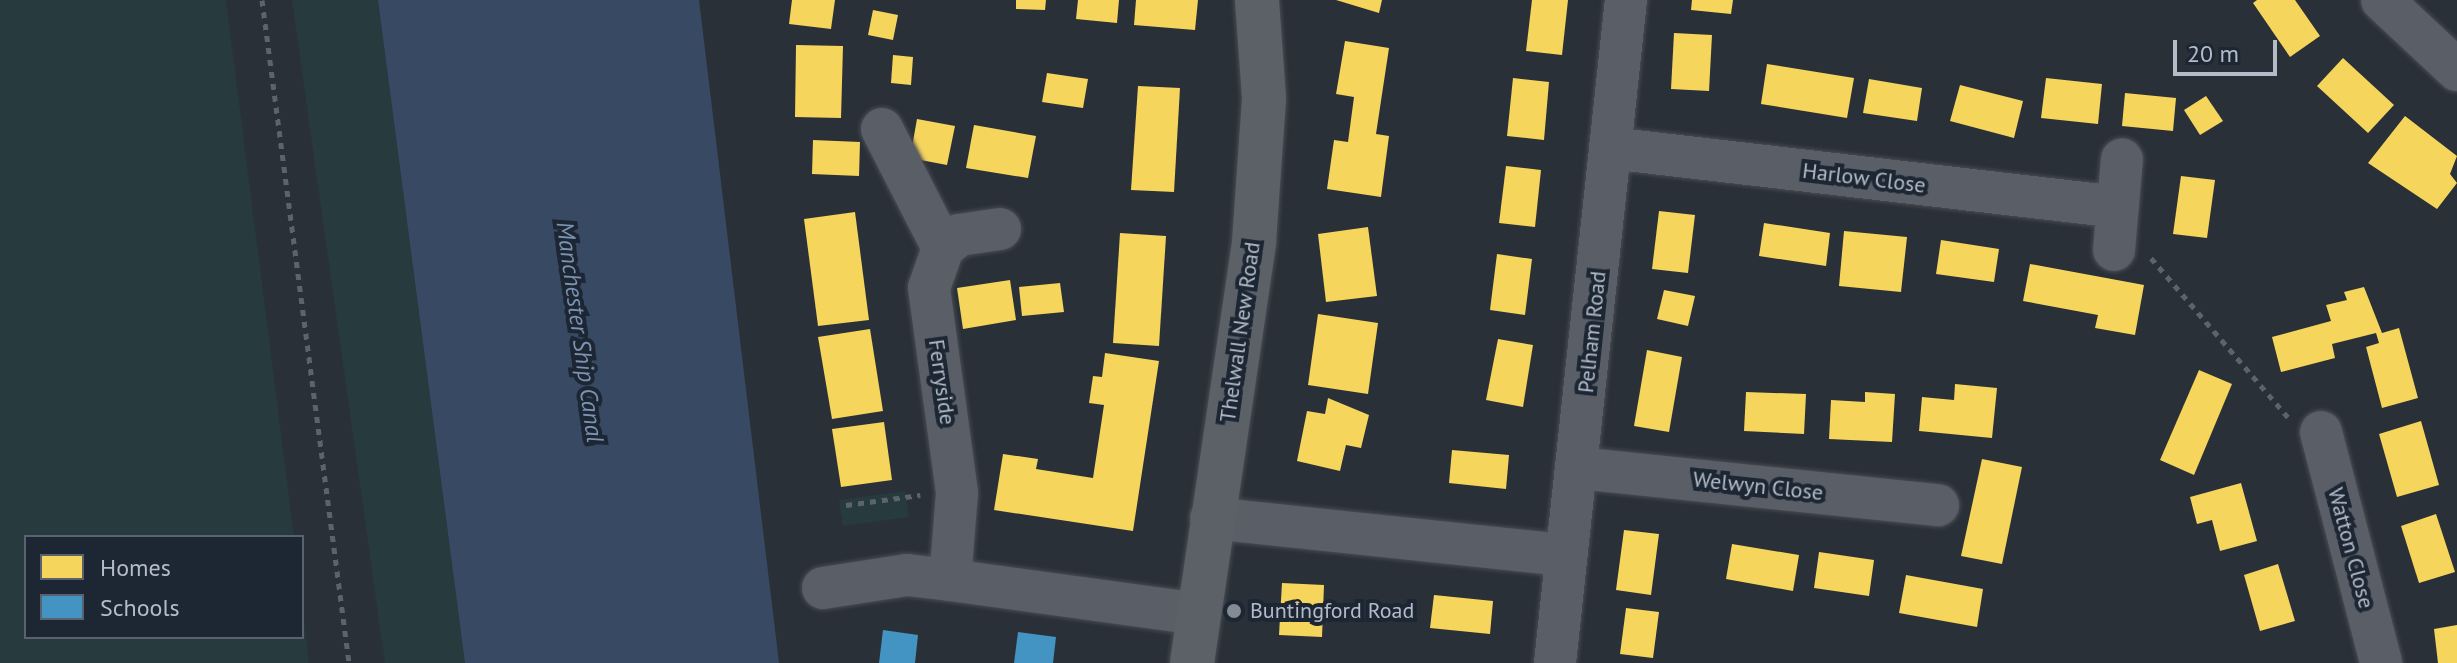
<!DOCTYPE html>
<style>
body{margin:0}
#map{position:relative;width:2457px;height:663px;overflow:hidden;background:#2a3038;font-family:"PT Sans",sans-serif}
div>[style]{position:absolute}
.green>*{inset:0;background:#273a3e}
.water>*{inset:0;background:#384963}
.homes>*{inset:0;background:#f6d55c}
.schools>*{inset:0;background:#4393c3}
.path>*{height:5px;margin-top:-2.5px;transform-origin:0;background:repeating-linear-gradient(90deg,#5d636a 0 6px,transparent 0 12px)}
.roads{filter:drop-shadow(0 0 2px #484c53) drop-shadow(0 0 2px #484c53)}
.minor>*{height:42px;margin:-21px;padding:0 21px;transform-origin:21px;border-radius:21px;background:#5a5e66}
.major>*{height:44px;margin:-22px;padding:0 22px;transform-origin:22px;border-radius:22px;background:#5c6168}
.dots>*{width:22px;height:22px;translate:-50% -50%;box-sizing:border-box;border:4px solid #1d2633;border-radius:50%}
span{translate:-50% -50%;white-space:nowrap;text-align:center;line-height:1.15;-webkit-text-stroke:8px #1d2633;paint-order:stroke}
.street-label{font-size:22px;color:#b4bcc9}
.poi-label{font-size:22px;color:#b4bcc9}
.left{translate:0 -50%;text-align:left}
.water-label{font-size:24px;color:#7c92b1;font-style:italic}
.legend{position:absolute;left:24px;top:535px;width:280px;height:104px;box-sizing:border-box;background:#1d2633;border:2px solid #59626f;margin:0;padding:10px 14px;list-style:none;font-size:24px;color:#b4bcc9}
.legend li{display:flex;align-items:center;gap:16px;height:40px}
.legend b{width:40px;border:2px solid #59626f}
.scale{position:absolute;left:2173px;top:40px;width:104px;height:36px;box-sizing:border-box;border:4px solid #b4bcc9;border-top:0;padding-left:10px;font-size:24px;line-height:28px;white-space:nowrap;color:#b4bcc9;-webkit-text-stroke:6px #1d2633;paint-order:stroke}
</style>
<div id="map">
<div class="green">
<i style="clip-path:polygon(0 0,226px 0,294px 537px,26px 537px,26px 637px,302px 637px,302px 605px,309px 663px,0 663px)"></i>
<i style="clip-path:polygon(292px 0,378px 0,465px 663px,385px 663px)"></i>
<i style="clip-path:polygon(905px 491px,909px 517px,843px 526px,839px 500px)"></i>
</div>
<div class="water">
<i style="clip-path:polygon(378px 0,699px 0,779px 663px,465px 663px)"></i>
</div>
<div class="homes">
<i style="clip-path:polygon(792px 0,835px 0,831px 29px,789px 24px)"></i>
<i style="clip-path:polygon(1016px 0,1046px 0,1045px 10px,1016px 9px)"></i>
<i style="clip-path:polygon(1078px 0,1119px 0,1117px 23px,1076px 19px)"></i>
<i style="clip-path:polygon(1136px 0,1198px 0,1195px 30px,1134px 25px)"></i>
<i style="clip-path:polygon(1336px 0,1382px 0,1379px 13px)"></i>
<i style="clip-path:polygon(1532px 0,1568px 0,1562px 55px,1526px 51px)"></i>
<i style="clip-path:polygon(1692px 0,1733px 0,1731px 14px,1691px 10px)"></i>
<i style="clip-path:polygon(2257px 0,2295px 0,2320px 36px,2290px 57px,2253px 3px)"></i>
<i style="clip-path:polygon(873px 10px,898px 15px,893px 40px,868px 35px)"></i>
<i style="clip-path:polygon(1674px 33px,1712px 35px,1709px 91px,1671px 89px)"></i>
<i style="clip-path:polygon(1345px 41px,1389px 48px,1376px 134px,1389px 136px,1381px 197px,1327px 189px,1334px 140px,1348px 142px,1354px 97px,1336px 94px)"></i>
<i style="clip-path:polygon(796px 45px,843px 46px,841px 118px,795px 117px)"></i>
<i style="clip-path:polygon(893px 55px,913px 57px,911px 85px,891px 83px)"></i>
<i style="clip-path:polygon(2343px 58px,2394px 105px,2368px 133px,2317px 86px)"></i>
<i style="clip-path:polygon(1767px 64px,1854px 78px,1847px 118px,1761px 104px)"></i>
<i style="clip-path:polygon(1047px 73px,1088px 79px,1083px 108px,1042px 102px)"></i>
<i style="clip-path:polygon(1513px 78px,1549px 82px,1544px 140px,1507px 136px)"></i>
<i style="clip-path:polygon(2046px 78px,2102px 84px,2098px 124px,2041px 118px)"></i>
<i style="clip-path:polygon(1869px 79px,1922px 88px,1917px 121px,1863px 113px)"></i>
<i style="clip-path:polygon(1960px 85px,2023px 101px,2014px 138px,1950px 121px)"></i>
<i style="clip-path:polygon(1138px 86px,1180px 88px,1174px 192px,1131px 190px)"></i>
<i style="clip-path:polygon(2125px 93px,2176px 98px,2173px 131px,2122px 126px)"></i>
<i style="clip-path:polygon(2206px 96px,2223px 121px,2200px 135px,2184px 110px)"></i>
<i style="clip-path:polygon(2405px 116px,2457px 156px,2450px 174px,2457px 183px,2437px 209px,2368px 163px)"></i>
<i style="clip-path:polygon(917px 119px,955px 126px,947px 165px,910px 158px)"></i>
<i style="clip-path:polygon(974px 125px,1036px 136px,1028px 178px,966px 168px)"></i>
<i style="clip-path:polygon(813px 140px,860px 142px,859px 176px,812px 174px)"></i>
<i style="clip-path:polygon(1506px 166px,1541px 170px,1535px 227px,1499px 223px)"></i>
<i style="clip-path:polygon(2181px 176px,2215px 180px,2207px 238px,2173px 234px)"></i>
<i style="clip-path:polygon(1659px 211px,1695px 215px,1688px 273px,1652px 269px)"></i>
<i style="clip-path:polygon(855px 212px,869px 320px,818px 326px,804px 219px)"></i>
<i style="clip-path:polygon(1764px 223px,1830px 233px,1826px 266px,1759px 256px)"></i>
<i style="clip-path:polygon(1368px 227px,1377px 296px,1326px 302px,1318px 234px)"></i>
<i style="clip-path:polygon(1844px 231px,1907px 237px,1901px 292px,1839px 286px)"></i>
<i style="clip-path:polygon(1120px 233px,1166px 236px,1159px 346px,1113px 343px)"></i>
<i style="clip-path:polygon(1941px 240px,1999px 249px,1994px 282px,1936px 274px)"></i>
<i style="clip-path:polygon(1497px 254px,1532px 259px,1525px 315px,1490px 310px)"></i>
<i style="clip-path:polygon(2030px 264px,2144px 285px,2135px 335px,2095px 328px,2098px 315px,2023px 301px)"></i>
<i style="clip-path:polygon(1010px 280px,1016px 320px,963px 329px,957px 288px)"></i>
<i style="clip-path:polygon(1060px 283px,1064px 312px,1022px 316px,1019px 287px)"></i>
<i style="clip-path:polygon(2364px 287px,2382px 333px,2399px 328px,2418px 398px,2382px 408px,2366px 347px,2379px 343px,2376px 333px,2332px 344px,2335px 358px,2281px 372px,2272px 337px,2331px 321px,2326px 305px,2347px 300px,2344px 292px)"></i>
<i style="clip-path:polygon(1664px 290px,1695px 296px,1688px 326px,1657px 319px)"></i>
<i style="clip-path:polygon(1318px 314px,1378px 323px,1368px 394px,1308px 385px)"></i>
<i style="clip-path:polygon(870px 329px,883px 411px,832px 419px,818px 337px)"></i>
<i style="clip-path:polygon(1498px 339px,1533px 345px,1523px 407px,1486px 400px)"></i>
<i style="clip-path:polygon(1647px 350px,1682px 357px,1669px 432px,1634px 426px)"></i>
<i style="clip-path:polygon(1105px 353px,1159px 361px,1133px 531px,994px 510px,1003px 454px,1038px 459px,1036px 469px,1093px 478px,1104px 405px,1089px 403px,1093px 376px,1102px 377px)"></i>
<i style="clip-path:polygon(2199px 370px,2232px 384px,2194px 475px,2160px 460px)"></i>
<i style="clip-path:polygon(1955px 384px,1997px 388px,1992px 438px,1919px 431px,1922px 397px,1954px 400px)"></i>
<i style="clip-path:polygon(1746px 392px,1806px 394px,1804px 434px,1744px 431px)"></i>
<i style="clip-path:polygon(1865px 392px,1895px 394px,1892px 442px,1829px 439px,1831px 400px,1865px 402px)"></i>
<i style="clip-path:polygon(1328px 398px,1369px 415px,1361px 448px,1346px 445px,1340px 471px,1297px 461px,1307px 411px,1325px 414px)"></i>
<i style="clip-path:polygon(2421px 421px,2439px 485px,2397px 497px,2379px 434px)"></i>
<i style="clip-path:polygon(884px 422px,892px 480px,841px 487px,832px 429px)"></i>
<i style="clip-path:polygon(1452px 450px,1509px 455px,1506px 489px,1449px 483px)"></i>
<i style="clip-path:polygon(1982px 459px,2022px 467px,2002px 564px,1961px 556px)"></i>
<i style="clip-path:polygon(2241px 483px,2257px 541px,2220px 551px,2212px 520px,2197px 524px,2190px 497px)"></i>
<i style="clip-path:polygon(2436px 514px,2455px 572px,2419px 583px,2401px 526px)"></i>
<i style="clip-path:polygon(1624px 530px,1659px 534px,1651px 595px,1616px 590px)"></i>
<i style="clip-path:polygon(1732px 544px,1799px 555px,1793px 591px,1726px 579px)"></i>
<i style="clip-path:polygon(1819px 552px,1874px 560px,1869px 596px,1814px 588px)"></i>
<i style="clip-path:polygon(2278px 564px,2295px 621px,2260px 631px,2244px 575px)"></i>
<i style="clip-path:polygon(1906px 575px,1983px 589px,1977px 627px,1899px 613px)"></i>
<i style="clip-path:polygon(1282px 583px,1324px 585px,1322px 637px,1279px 635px)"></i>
<i style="clip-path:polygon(1434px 595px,1493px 601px,1490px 634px,1430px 628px)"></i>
<i style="clip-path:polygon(1626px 608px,1659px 612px,1653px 658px,1620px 654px)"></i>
<i style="clip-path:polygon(2457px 625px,2457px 663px,2438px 663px,2434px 629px)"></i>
</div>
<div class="schools">
<i style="clip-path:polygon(883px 630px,918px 635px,915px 663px,879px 663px)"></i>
<i style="clip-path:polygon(1018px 632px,1056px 637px,1053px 663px,1014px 663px)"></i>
</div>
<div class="path">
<i style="left:262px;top:0;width:669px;rotate:82.52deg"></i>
<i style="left:2151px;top:258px;width:210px;rotate:49.3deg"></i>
<i style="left:846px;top:505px;width:75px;rotate:-7.7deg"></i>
</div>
<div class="roads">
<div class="minor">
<i style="left:2382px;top:0;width:103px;rotate:43deg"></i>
<i style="left:882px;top:129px;width:134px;rotate:62.9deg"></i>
<i style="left:1610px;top:148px;width:511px;rotate:6.62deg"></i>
<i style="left:1000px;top:229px;width:41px;rotate:171.7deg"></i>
<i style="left:959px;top:235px;width:21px;rotate:141deg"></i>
<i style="left:943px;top:248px;width:42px;rotate:109.3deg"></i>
<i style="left:929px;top:288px;width:207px;rotate:82.2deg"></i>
<i style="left:957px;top:493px;width:87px;rotate:94.6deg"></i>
<i style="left:950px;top:580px;width:250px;rotate:7.8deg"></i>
<i style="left:2114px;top:250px;width:91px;rotate:-85deg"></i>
<i style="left:2321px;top:432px;width:239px;rotate:75.4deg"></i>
<i style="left:1578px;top:468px;width:362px;rotate:5.9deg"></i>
<i style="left:1211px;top:518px;width:356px;rotate:6deg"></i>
<i style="left:823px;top:588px;width:85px;rotate:-8.8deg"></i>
<i style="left:907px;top:575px;width:43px;rotate:6.6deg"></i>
<i style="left:1555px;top:663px;width:667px;rotate:-83.89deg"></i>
</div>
<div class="major">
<i style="left:1192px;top:663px;width:426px;rotate:-81.6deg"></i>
<i style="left:1254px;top:242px;width:144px;rotate:-86deg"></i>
<i style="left:1264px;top:98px;width:98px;rotate:-94.1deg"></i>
</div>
</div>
<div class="dots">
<i style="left:1234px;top:611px;background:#848b96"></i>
</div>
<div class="street-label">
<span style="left:1864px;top:178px;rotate:7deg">Harlow Close</span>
<span style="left:1240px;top:332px;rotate:-82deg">Thelwall New Road</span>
<span style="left:1592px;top:332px;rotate:-84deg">Pelham Road</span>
<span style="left:942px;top:382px;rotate:82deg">Ferryside</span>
<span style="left:1758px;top:486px;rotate:6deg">Welwyn Close</span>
<span style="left:2351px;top:548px;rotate:75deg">Watton Close</span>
</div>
<div class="poi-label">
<span class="left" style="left:1250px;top:611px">Buntingford Road</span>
</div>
<div class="water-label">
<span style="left:580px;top:332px;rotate:82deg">Manchester Ship Canal</span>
</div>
<ul class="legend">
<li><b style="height:22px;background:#f6d55c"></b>Homes</li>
<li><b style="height:22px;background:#4393c3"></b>Schools</li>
</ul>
<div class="scale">20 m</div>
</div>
